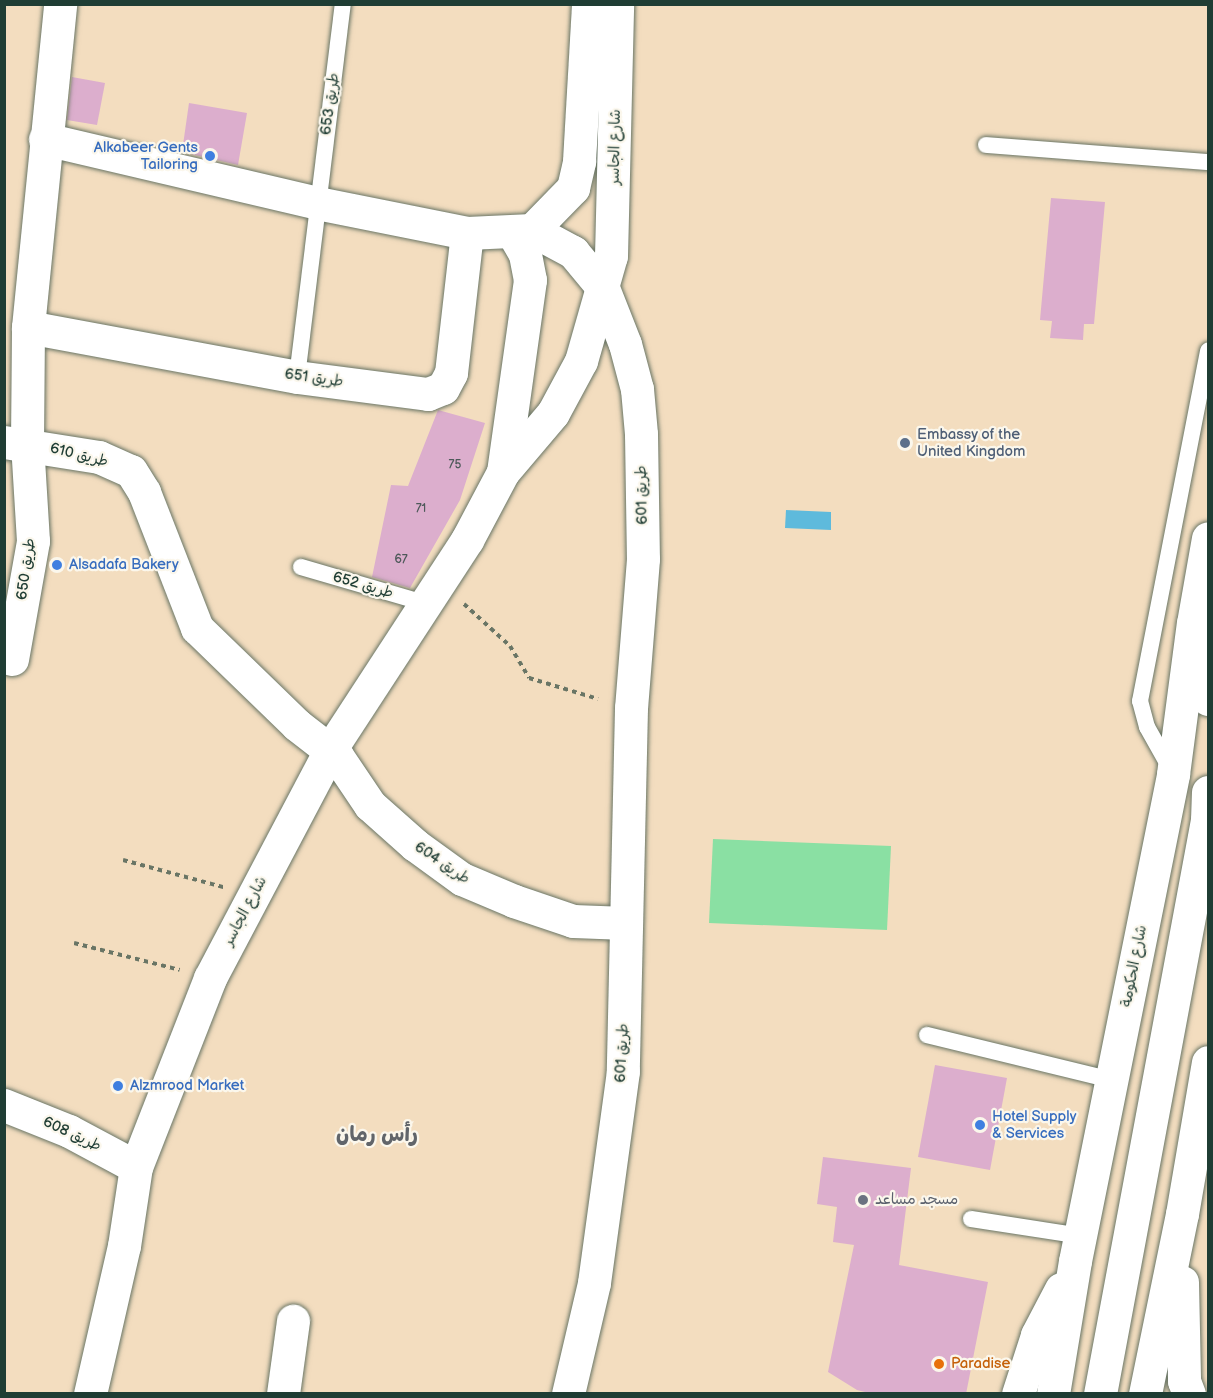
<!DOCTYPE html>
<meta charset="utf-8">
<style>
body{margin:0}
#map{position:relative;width:1213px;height:1398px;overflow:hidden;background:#f3ddbf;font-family:"Balsamiq Sans","Playpen Sans Arabic",sans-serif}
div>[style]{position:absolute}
.green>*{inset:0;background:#8ae0a3}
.water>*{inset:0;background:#5ebadc}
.building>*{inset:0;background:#dcaecd}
.path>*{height:4px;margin-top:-2px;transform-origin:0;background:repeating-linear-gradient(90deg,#697565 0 4.5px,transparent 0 9px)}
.roads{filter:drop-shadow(0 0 2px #697565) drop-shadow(0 0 2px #697565)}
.lane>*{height:16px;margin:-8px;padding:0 8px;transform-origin:8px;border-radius:8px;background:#fff}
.street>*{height:33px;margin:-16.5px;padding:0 16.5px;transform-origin:16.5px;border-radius:16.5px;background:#fff}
.secondary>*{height:33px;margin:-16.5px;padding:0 16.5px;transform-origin:16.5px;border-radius:16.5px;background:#fff}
.dots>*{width:16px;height:16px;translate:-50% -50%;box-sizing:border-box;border:3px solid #fbf7ec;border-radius:50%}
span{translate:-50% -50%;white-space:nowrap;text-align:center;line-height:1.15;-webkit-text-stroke:4.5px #fbf7ec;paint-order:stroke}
.number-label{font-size:12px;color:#4e595a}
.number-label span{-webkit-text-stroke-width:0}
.street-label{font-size:15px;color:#1f3d34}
.shop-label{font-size:15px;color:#366cbe}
.right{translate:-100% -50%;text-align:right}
.left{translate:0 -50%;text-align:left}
.service-label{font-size:15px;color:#4e5e75}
.worship-label{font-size:15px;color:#5b616d}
.food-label{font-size:15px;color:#c56008}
.district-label{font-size:21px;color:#61656a;font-weight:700}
.frame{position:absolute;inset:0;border:6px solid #1f3d34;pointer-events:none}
</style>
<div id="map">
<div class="green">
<i style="clip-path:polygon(713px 839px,891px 846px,887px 930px,709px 923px)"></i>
</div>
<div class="water">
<i style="clip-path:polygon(786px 510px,831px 512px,831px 530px,785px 528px)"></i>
</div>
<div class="building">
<i style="clip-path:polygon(72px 77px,105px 83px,97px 125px,67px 120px)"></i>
<i style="clip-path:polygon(189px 103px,247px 113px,238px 165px,182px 152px)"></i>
<i style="clip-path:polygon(1051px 198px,1105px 202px,1094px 324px,1084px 324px,1083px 340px,1050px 338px,1052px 321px,1040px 320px)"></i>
<i style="clip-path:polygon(438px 410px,485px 423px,460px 500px,410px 588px,372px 577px,391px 485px,408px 486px)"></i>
<i style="clip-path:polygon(935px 1065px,1007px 1078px,990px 1170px,918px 1157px)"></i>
<i style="clip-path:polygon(823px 1157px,911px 1168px,899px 1265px,988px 1282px,966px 1394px,873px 1394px,857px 1390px,828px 1372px,854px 1245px,833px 1242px,837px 1207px,817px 1204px)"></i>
</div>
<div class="path">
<i style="left:464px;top:604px;width:62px;rotate:42.4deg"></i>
<i style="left:510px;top:646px;width:37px;rotate:59deg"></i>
<i style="left:529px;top:678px;width:72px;rotate:16.9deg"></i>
<i style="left:123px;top:860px;width:104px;rotate:15.1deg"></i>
<i style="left:74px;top:943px;width:109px;rotate:14.3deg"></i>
</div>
<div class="roads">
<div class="lane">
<i style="left:986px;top:145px;width:223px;rotate:4.4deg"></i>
<i style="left:297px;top:377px;width:376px;rotate:-83deg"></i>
<i style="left:301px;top:567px;width:128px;rotate:16.3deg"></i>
<i style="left:1170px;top:768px;width:47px;rotate:-119.3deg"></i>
<i style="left:1147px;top:727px;width:27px;rotate:-105deg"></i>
<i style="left:1140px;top:701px;width:357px;rotate:-79deg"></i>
<i style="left:927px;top:1035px;width:190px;rotate:13.7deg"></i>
<i style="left:971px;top:1219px;width:111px;rotate:8.8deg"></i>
</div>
<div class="street">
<i style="left:45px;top:139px;width:279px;rotate:13.2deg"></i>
<i style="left:317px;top:203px;width:153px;rotate:11.3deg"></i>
<i style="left:467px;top:233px;width:65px;rotate:-2.6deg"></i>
<i style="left:532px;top:230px;width:59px;rotate:-45.7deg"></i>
<i style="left:573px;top:188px;width:28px;rotate:-77deg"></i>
<i style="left:579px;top:161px;width:157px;rotate:-86.7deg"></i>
<i style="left:532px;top:230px;width:47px;rotate:28.2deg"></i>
<i style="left:573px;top:252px;width:47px;rotate:50.2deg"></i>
<i style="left:603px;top:288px;width:60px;rotate:68.6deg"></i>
<i style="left:625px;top:344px;width:47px;rotate:75.1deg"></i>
<i style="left:637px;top:389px;width:45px;rotate:84.9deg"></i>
<i style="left:641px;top:434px;width:125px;rotate:89.1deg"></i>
<i style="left:643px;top:559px;width:149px;rotate:94.6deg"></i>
<i style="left:631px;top:708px;width:363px;rotate:91.3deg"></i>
<i style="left:623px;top:1071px;width:214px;rotate:97.8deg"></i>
<i style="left:594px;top:1283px;width:114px;rotate:103.2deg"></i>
<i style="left:28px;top:327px;width:274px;rotate:10.5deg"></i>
<i style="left:297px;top:377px;width:132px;rotate:7.4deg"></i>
<i style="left:428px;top:394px;width:16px;rotate:-22deg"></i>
<i style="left:443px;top:388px;width:17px;rotate:-62deg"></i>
<i style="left:451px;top:373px;width:141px;rotate:-83.5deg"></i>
<i style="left:4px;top:442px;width:96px;rotate:9deg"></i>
<i style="left:99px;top:457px;width:35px;rotate:24deg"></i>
<i style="left:131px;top:471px;width:25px;rotate:58deg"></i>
<i style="left:144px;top:492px;width:146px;rotate:68.7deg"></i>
<i style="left:197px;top:628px;width:139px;rotate:44.1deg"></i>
<i style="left:297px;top:725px;width:51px;rotate:37.8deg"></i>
<i style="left:337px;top:756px;width:59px;rotate:56deg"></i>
<i style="left:370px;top:805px;width:60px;rotate:41.6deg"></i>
<i style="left:415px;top:845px;width:58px;rotate:35.9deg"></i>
<i style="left:462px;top:879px;width:56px;rotate:22.9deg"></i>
<i style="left:514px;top:901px;width:62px;rotate:18.7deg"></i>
<i style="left:573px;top:921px;width:53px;rotate:2.2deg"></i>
<i style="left:503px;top:472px;width:194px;rotate:-82deg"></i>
<i style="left:530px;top:280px;width:26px;rotate:-101deg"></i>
<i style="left:525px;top:254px;width:24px;rotate:-120deg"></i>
<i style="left:12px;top:659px;width:120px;rotate:-79.9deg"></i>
<i style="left:33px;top:541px;width:98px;rotate:-93.5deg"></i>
<i style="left:27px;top:443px;width:116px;rotate:-89.5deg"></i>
<i style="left:28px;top:327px;width:325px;rotate:-84.3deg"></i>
<i style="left:4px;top:1105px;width:70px;rotate:21.8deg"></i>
<i style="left:69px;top:1131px;width:76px;rotate:28.2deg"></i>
<i style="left:90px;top:1394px;width:152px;rotate:-77.1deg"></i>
<i style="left:124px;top:1246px;width:80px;rotate:-81.4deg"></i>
<i style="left:136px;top:1167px;width:203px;rotate:-68.6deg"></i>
<i style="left:210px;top:978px;width:258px;rotate:-62.2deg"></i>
<i style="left:330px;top:750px;width:251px;rotate:-56.9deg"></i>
<i style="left:467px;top:540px;width:77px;rotate:-62.1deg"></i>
<i style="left:503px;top:472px;width:77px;rotate:-49.7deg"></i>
<i style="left:553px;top:413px;width:59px;rotate:-61.7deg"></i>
<i style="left:581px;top:361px;width:109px;rotate:-74.1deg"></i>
<i style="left:611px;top:256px;width:252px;rotate:-88.6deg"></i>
<i style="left:283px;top:1394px;width:74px;rotate:-82.2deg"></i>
</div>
<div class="secondary">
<i style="left:1198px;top:648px;width:52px;rotate:78.9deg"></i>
<i style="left:1182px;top:1282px;width:99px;rotate:88.8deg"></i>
<i style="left:1184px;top:1381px;width:14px;rotate:69deg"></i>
<i style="left:1018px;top:1394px;width:62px;rotate:-72.1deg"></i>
<i style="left:1037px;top:1335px;width:52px;rotate:-62.4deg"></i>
<i style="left:1053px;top:1394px;width:135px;rotate:-80.6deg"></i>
<i style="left:1075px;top:1261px;width:497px;rotate:-78.6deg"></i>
<i style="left:1173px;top:774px;width:152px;rotate:-82.5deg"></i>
<i style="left:1193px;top:623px;width:86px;rotate:-80deg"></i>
<i style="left:1100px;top:1394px;width:584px;rotate:-79.44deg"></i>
<i style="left:1207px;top:820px;width:28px;rotate:-88deg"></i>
<i style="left:1145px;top:1394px;width:184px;rotate:-78.4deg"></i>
<i style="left:1182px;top:1214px;width:154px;rotate:-80.3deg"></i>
</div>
</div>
<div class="dots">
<i style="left:210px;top:156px;background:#3f7fe0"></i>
<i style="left:905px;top:443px;background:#5c6f8a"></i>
<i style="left:57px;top:565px;background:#3f7fe0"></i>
<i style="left:118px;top:1086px;background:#3f7fe0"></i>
<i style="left:980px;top:1125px;background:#3f7fe0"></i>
<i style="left:863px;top:1200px;background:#6b7280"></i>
<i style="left:939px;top:1364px;background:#e8710a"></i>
</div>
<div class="number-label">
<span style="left:455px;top:465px">75</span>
<span style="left:421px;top:509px">71</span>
<span style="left:401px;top:560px">67</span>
</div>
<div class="street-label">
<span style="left:330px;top:104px;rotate:-82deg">طريق 653</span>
<span style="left:615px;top:147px;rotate:-89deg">شارع الجاسر</span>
<span style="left:314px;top:378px;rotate:8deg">طريق 651</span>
<span style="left:79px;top:455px;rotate:14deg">طريق 610</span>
<span style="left:642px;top:495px;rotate:-91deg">طريق 601</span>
<span style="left:26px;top:569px;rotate:-82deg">طريق 650</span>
<span style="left:363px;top:585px;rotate:16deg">طريق 652</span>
<span style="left:442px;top:863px;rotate:34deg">طريق 604</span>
<span style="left:245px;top:911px;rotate:-62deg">شارع الجاسر</span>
<span style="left:1134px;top:966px;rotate:-79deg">شارع الحكومة</span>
<span style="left:622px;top:1053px;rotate:-87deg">طريق 601</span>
<span style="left:72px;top:1134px;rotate:25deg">طريق 608</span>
</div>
<div class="shop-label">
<span class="right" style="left:198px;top:156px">Alkabeer Gents<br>Tailoring</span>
<span class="left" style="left:69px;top:565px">Alsadafa Bakery</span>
<span class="left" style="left:130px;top:1086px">Alzmrood Market</span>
<span class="left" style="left:992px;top:1125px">Hotel Supply<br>&amp; Services</span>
</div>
<div class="service-label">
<span class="left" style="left:917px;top:443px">Embassy of the<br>United Kingdom</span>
</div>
<div class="worship-label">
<span class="left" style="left:875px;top:1200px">مسجد مساعد</span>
</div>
<div class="food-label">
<span class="left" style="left:951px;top:1364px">Paradise</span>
</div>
<div class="district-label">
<span style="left:377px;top:1135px">رأس رمان</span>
</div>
<div class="frame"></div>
</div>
